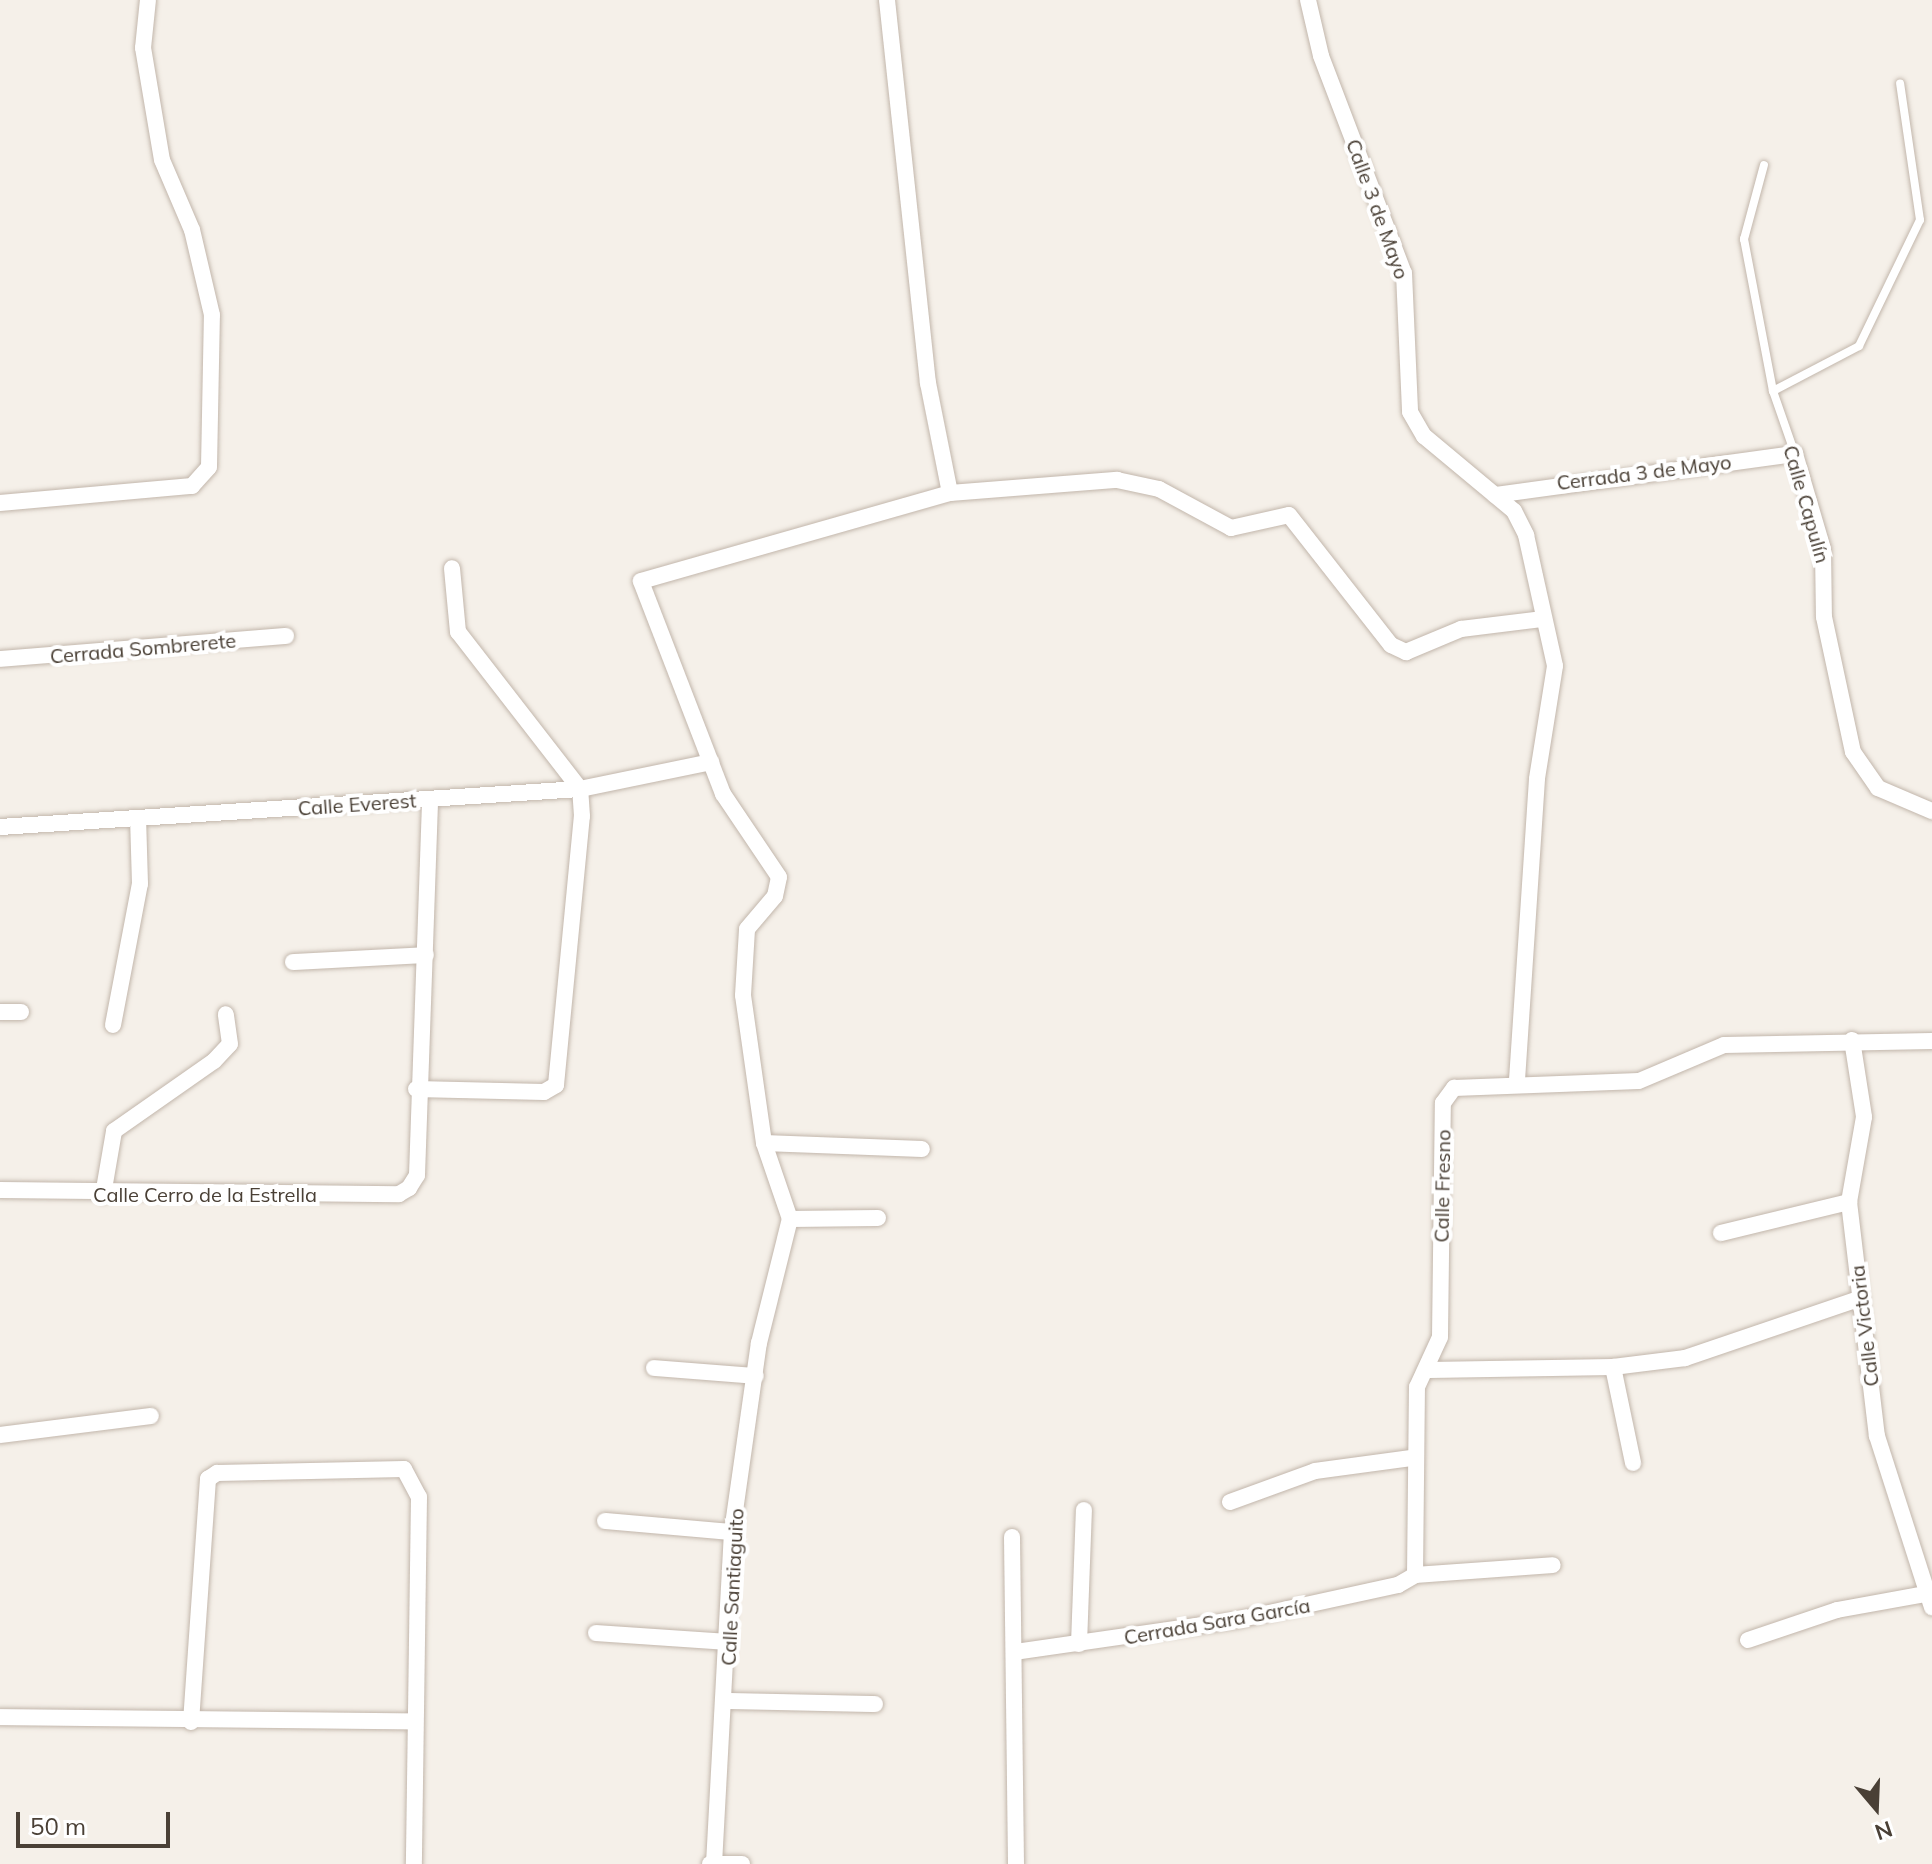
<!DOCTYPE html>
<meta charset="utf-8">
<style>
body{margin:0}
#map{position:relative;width:1932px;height:1864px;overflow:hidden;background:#f5f0e9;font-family:Mulish,sans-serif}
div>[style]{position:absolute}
.roads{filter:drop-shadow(0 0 2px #c2b6ab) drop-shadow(0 0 2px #c2b6ab)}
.lane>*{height:8px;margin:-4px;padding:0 4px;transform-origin:4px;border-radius:4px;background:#fff}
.street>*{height:16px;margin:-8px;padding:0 8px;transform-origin:8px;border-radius:8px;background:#fff}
span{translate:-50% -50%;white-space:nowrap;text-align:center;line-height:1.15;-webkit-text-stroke:8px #fff;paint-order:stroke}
.street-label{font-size:20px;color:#4a4036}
.north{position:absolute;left:1836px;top:1768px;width:80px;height:80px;-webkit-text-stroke:6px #fff;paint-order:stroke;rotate:161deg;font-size:22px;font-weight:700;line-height:32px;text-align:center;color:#4a4036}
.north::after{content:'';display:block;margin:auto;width:28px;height:36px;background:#4a4036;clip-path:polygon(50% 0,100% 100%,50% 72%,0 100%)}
.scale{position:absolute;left:16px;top:1812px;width:154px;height:36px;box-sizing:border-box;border:4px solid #4a4036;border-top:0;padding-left:10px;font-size:24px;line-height:28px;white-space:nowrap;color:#4a4036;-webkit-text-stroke:6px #fff;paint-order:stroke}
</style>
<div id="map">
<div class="roads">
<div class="lane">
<i style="left:1764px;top:165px;width:77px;rotate:105.1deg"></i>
<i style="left:1744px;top:239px;width:155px;rotate:79.2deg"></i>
<i style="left:1773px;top:391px;width:67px;rotate:70.8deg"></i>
<i style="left:1773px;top:391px;width:97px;rotate:-27.6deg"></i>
<i style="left:1859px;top:346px;width:140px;rotate:-64.2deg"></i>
<i style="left:1920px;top:220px;width:138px;rotate:-98.3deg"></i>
</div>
<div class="street">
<i style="left:887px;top:0;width:385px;rotate:83.9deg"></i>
<i style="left:928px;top:383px;width:112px;rotate:78.7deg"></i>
<i style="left:1308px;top:0;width:57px;rotate:76.9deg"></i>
<i style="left:1321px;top:56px;width:232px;rotate:69.1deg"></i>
<i style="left:1404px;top:273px;width:139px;rotate:87.5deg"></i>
<i style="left:1410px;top:412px;width:28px;rotate:60deg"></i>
<i style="left:1424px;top:436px;width:117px;rotate:39.8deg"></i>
<i style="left:1514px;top:511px;width:27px;rotate:63deg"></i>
<i style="left:1526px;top:535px;width:134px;rotate:77.5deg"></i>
<i style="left:1555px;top:666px;width:114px;rotate:99.1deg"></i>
<i style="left:1537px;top:779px;width:305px;rotate:93.8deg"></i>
<i style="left:1495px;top:495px;width:303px;rotate:-7.8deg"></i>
<i style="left:1795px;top:454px;width:99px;rotate:73.6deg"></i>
<i style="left:1823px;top:549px;width:68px;rotate:89.2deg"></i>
<i style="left:1824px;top:617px;width:138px;rotate:77.9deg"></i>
<i style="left:1853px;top:752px;width:44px;rotate:55.2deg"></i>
<i style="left:1878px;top:788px;width:59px;rotate:23.1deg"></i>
<i style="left:0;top:503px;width:193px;rotate:-5.1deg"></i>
<i style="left:192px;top:486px;width:25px;rotate:-48deg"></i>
<i style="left:209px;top:467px;width:152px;rotate:-88.9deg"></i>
<i style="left:212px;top:315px;width:87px;rotate:-103.2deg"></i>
<i style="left:192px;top:230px;width:76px;rotate:-113.2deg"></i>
<i style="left:162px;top:160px;width:114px;rotate:-99.6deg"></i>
<i style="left:143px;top:48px;width:48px;rotate:-84.1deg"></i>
<i style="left:0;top:659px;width:287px;rotate:-4.6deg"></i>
<i style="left:0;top:827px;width:581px;rotate:-3.75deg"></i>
<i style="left:580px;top:789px;width:134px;rotate:-11.6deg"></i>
<i style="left:293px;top:962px;width:133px;rotate:-3deg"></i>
<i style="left:0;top:1012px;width:21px"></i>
<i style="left:113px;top:1025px;width:144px;rotate:-79.2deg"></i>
<i style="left:140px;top:884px;width:66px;rotate:-91.7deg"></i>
<i style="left:1852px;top:1040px;width:78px;rotate:81.1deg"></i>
<i style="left:1864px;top:1117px;width:86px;rotate:100deg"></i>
<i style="left:1849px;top:1202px;width:236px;rotate:83.2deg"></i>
<i style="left:1877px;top:1436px;width:180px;rotate:72.2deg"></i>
<i style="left:416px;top:1089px;width:128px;rotate:1.3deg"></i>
<i style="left:544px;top:1092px;width:14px;rotate:-30deg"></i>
<i style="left:556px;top:1085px;width:270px;rotate:-84.5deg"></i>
<i style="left:582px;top:816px;width:27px;rotate:-94deg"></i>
<i style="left:580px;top:789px;width:199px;rotate:-127.8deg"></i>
<i style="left:458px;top:632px;width:64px;rotate:-95.4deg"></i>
<i style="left:764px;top:1143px;width:158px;rotate:2.2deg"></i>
<i style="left:0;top:1190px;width:399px;rotate:0.6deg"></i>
<i style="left:399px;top:1194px;width:12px;rotate:-31deg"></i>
<i style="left:409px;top:1188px;width:15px;rotate:-58deg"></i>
<i style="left:417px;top:1175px;width:375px;rotate:-88deg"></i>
<i style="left:103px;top:1195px;width:65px;rotate:-80.2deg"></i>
<i style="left:114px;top:1131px;width:122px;rotate:-35deg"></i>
<i style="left:214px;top:1061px;width:23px;rotate:-47deg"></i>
<i style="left:230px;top:1044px;width:30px;rotate:-98deg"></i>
<i style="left:790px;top:1219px;width:80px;rotate:-108.9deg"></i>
<i style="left:764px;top:1143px;width:149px;rotate:-98.1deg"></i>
<i style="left:743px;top:995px;width:66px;rotate:-86.5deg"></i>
<i style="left:747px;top:929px;width:43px;rotate:-49.7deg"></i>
<i style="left:775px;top:896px;width:19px;rotate:-78deg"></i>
<i style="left:779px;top:877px;width:100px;rotate:-124deg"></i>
<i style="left:723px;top:794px;width:228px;rotate:-111.1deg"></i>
<i style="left:641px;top:581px;width:321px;rotate:-15.9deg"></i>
<i style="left:950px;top:493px;width:168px;rotate:-4.5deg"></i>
<i style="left:1117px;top:480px;width:43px;rotate:12.1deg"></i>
<i style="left:1159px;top:489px;width:82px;rotate:28.4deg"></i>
<i style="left:1231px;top:528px;width:59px;rotate:-12.6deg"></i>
<i style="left:1289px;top:515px;width:165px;rotate:51.9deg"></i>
<i style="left:1391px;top:645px;width:17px;rotate:25deg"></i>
<i style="left:1406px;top:652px;width:60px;rotate:-22.7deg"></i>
<i style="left:1461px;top:629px;width:83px;rotate:-7deg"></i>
<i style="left:790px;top:1219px;width:88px;rotate:-0.7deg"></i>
<i style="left:1721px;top:1233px;width:132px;rotate:-13.6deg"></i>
<i style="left:1613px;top:1367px;width:98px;rotate:78.2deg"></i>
<i style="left:654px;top:1368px;width:102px;rotate:4.5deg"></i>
<i style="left:1429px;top:1370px;width:184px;rotate:-0.9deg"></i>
<i style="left:1613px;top:1367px;width:73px;rotate:-7.1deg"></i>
<i style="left:1685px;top:1358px;width:186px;rotate:-18.8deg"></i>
<i style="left:0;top:1435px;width:152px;rotate:-7.2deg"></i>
<i style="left:1230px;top:1502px;width:90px;rotate:-20deg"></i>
<i style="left:1315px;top:1471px;width:97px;rotate:-7.7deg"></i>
<i style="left:605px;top:1521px;width:127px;rotate:5deg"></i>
<i style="left:1012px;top:1537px;width:327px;rotate:89.3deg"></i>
<i style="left:1415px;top:1575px;width:188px;rotate:-89.4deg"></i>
<i style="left:1417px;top:1387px;width:55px;rotate:-65.3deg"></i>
<i style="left:1440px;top:1337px;width:234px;rotate:-89.3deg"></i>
<i style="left:1443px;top:1103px;width:19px;rotate:-54deg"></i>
<i style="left:1454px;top:1088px;width:185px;rotate:-2.2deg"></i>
<i style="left:1639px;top:1081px;width:92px;rotate:-23deg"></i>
<i style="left:1724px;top:1045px;width:208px;rotate:-1.1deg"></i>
<i style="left:596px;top:1633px;width:132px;rotate:3.9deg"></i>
<i style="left:1748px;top:1640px;width:94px;rotate:-18.6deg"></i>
<i style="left:1837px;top:1610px;width:89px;rotate:-10.3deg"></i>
<i style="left:1079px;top:1644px;width:134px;rotate:-87.9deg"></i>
<i style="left:1015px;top:1652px;width:224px;rotate:-8.2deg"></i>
<i style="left:1237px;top:1620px;width:165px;rotate:-12.3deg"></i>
<i style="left:1398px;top:1585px;width:20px;rotate:-30deg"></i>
<i style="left:1415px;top:1575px;width:138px;rotate:-4.1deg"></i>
<i style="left:726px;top:1701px;width:149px;rotate:1.2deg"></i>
<i style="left:0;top:1717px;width:413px;rotate:0.6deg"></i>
<i style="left:191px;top:1722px;width:244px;rotate:-86deg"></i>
<i style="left:208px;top:1479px;width:11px;rotate:-34deg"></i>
<i style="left:217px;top:1473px;width:187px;rotate:-1.2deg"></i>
<i style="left:404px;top:1469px;width:32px;rotate:62deg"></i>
<i style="left:419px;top:1497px;width:367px;rotate:90.8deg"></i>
<i style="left:710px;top:1864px;width:32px"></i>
<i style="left:714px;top:1864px;width:332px;rotate:-86.9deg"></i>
<i style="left:732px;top:1532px;width:191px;rotate:-81.9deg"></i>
<i style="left:759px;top:1343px;width:128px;rotate:-76deg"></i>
</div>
</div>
<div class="street-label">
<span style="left:1378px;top:209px;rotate:70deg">Calle 3 de Mayo</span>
<span style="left:1644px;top:472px;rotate:-7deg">Cerrada 3 de Mayo</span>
<span style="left:1807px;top:504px;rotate:74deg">Calle Capulín</span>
<span style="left:143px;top:648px;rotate:-5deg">Cerrada Sombrerete</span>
<span style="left:357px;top:804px;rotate:-4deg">Calle Everest</span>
<span style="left:1442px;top:1186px;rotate:-89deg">Calle Fresno</span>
<span style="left:205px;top:1194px">Calle Cerro de la Estrella</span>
<span style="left:1864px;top:1326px;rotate:-97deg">Calle Victoria</span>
<span style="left:732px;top:1587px;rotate:-87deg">Calle Santiaguito</span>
<span style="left:1217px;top:1621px;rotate:-10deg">Cerrada Sara García</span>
</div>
<div class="north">N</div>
<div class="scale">50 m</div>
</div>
